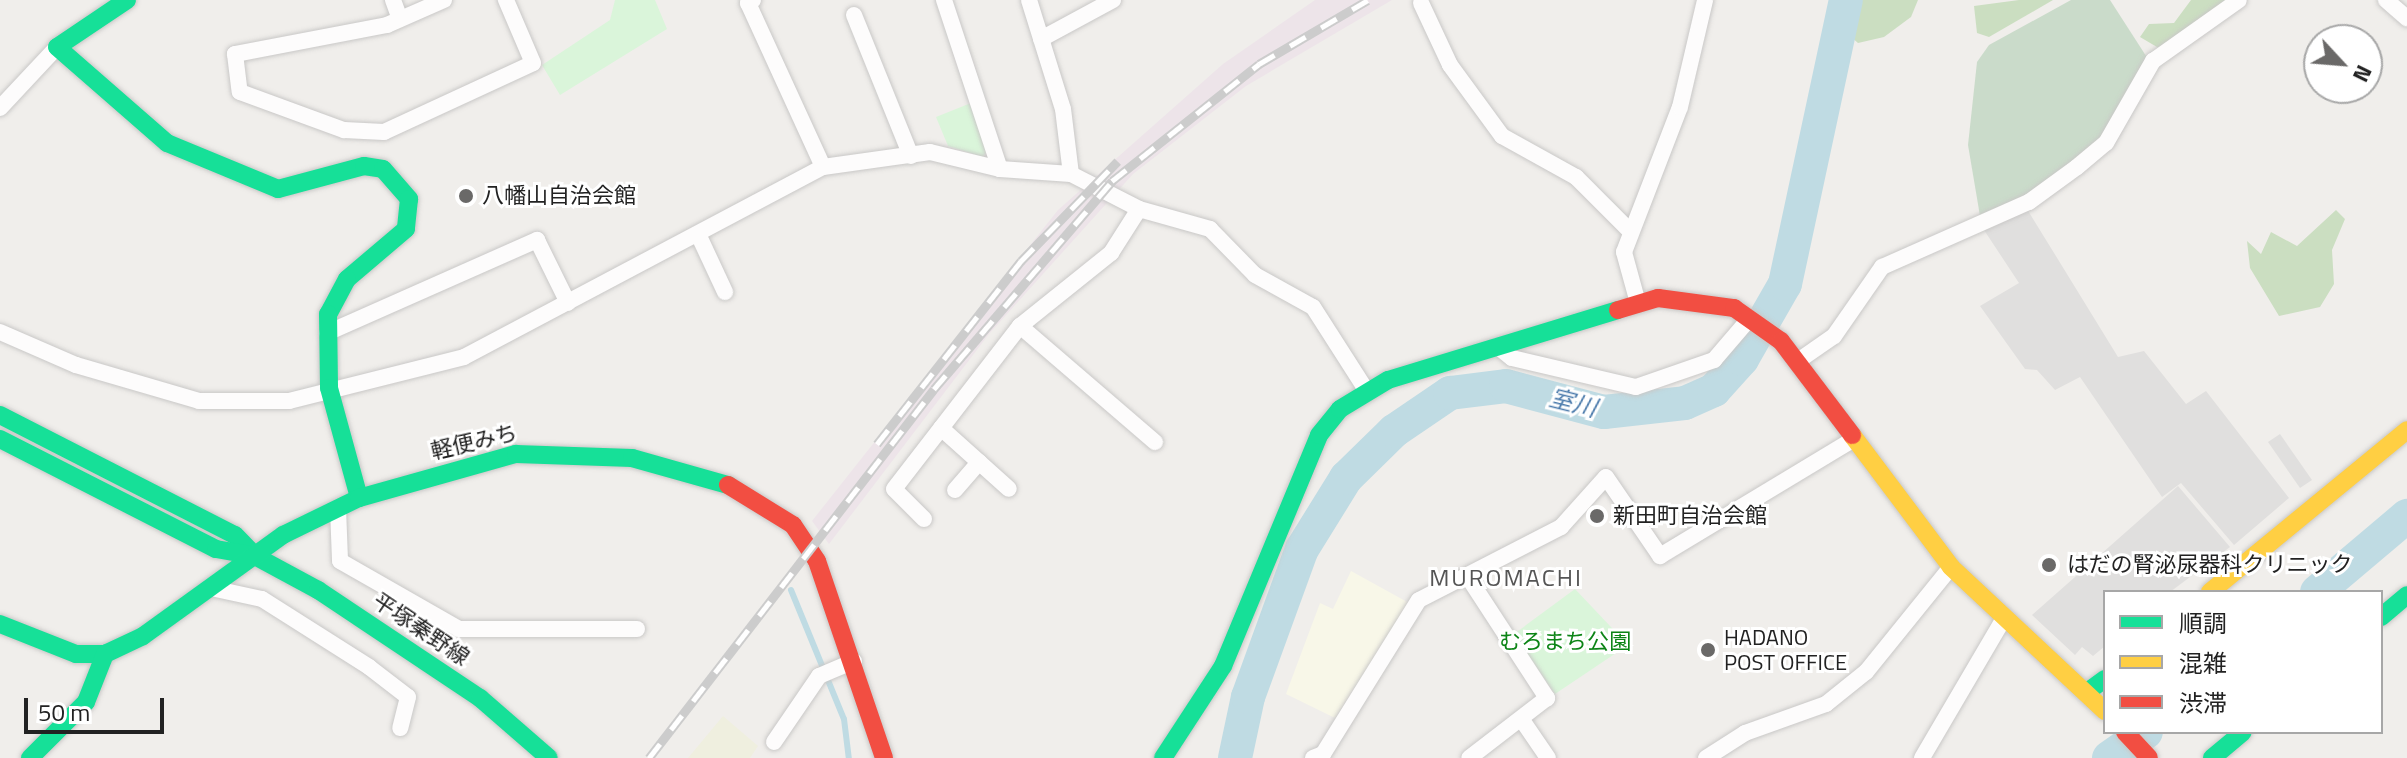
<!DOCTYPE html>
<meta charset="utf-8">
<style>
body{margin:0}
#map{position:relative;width:2407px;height:758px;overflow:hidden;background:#f0eeeb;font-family:"Titillium Web","Noto Sans JP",sans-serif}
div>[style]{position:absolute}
.industrial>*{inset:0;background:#ede4e9}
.education>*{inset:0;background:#f8f7e8}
.farmland>*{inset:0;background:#efefdf}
.forest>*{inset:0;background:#cbdec1}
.cemetery>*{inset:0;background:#cadbca}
.park>*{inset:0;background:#daf5da}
.parking>*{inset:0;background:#e0dfde}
.stream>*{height:6px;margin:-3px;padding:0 3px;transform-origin:3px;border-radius:3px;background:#bfdbe3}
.river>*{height:34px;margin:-17px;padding:0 17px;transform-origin:17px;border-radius:17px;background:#bfdbe3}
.roads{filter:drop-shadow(0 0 2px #c9c8c7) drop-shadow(0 0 2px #c9c8c7)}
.street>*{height:16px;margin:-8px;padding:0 8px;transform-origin:8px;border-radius:8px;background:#fdfcfc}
.fast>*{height:18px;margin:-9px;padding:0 9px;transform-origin:9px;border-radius:9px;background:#16e098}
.slow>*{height:18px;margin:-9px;padding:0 9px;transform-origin:9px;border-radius:9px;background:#ffcf43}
.jam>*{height:18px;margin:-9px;padding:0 9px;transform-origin:9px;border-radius:9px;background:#f24e42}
.rail>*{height:9px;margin-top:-4.5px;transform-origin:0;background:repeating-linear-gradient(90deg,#fff 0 18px,#ccc 0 36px);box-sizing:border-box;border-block:2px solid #ccc}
.dots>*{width:22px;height:22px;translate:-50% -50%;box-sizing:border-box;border:4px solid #fff;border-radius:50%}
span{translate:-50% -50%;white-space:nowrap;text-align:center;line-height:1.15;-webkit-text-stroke:6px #fff;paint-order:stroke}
.poi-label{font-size:22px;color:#222}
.left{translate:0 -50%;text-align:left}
.street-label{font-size:22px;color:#222}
.park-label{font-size:22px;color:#0c8416}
.water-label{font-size:24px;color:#4a7aab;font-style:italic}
.neighbourhood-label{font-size:24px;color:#555;letter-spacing:2px}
.legend{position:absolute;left:2103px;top:590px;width:280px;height:144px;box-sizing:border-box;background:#fff;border:2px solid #a7a7a7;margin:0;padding:10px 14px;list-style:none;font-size:24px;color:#222}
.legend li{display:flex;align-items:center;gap:16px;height:40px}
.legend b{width:40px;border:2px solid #a7a7a7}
.north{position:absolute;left:2303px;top:24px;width:80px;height:80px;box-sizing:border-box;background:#fff;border:2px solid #a7a7a7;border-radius:50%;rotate:116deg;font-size:22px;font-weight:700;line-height:32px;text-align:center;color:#222}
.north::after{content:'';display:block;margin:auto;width:28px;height:36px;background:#6a6968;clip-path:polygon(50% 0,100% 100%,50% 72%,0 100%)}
.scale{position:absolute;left:24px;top:698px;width:140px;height:36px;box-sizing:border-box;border:4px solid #222;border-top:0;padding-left:10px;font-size:24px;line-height:28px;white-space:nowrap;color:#222;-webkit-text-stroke:6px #fff;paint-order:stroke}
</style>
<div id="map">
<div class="industrial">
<i style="clip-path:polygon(1315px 0,1392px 0,1246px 86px,1133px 174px,989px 334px,829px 544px,812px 521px,1058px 210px,1223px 64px)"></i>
</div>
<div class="education">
<i style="clip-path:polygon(1351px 571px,1409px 603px,1335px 718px,1286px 694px,1320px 603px,1333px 609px)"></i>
</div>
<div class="farmland">
<i style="clip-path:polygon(723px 716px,758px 746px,750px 758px,688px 758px)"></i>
</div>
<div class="forest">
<i style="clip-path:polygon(1845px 0,1918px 0,1911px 17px,1884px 37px,1858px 43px,1843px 30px)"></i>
<i style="clip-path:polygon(2019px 0,2053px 0,1989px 37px,1977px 33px,1974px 6px)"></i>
<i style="clip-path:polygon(2191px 0,2233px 0,2162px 50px,2140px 37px,2149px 24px,2174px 23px)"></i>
<i style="clip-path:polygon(2336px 210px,2345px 219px,2332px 250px,2334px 284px,2320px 307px,2279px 316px,2250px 268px,2247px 241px,2261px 254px,2271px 232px,2297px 246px)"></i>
</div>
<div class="cemetery">
<i style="clip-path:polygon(2071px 0,2110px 0,2148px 59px,2107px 132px,2083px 156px,2030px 194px,1980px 216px,1968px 145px,1977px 62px,1989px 45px)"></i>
</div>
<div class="park">
<i style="clip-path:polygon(615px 0,655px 0,667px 29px,560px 95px,542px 65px,610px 20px)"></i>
<i style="clip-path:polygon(971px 103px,988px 149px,983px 157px,948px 146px,936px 117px)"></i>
<i style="clip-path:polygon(1575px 589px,1628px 645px,1555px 694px,1514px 634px)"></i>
</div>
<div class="parking">
<i style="clip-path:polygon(2027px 209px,2118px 357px,2144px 351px,2186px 404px,2206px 391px,2289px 498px,2234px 545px,2181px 483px,2162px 497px,2080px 377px,2055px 390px,2037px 370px,2025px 369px,1980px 306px,2019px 283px,1984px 230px)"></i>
<i style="clip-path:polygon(2280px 434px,2312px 480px,2300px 488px,2268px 442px)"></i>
<i style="clip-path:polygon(2178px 486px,2230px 547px,2170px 592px,2105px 592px,2105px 646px,2093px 656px,2082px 647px,2075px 655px,2032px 615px)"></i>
</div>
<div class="stream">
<i style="left:791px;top:590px;width:139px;rotate:67.7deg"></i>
<i style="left:844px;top:719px;width:39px;rotate:83deg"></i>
</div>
<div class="river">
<i style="left:2317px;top:592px;width:118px;rotate:-40.2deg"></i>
<i style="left:1235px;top:758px;width:62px;rotate:-78deg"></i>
<i style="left:1248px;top:697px;width:158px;rotate:-70deg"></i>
<i style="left:1302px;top:549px;width:84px;rotate:-58.2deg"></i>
<i style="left:1346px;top:478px;width:67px;rotate:-44.4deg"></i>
<i style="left:1394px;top:431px;width:68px;rotate:-34.2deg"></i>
<i style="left:1450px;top:393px;width:56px;rotate:-7.1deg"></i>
<i style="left:1506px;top:386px;width:101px;rotate:14.9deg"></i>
<i style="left:1604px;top:412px;width:81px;rotate:-6.3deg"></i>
<i style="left:1685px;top:403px;width:32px;rotate:-24deg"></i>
<i style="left:1714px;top:390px;width:42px;rotate:-47.9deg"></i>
<i style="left:1742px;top:359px;width:86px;rotate:-60.2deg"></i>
<i style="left:1785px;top:284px;width:290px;rotate:-77.9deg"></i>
<i style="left:2109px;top:758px;width:45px;rotate:-35.1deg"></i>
</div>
<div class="roads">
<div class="street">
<i style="left:393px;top:0;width:20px;rotate:70deg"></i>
<i style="left:444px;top:0;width:62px;rotate:156.3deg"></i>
<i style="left:387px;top:25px;width:155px;rotate:169.2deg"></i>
<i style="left:235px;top:54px;width:38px;rotate:83deg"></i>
<i style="left:240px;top:92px;width:111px;rotate:20.1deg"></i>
<i style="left:344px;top:130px;width:40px;rotate:2.9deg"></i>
<i style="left:384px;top:132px;width:164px;rotate:-24.8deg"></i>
<i style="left:533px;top:63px;width:69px;rotate:-113.2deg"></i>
<i style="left:753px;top:0;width:6px;rotate:149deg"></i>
<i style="left:748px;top:3px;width:180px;rotate:65.4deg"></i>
<i style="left:944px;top:0;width:178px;rotate:71.7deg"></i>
<i style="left:1029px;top:0;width:114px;rotate:72.7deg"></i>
<i style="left:1063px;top:109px;width:65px;rotate:83deg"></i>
<i style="left:2386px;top:0;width:28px;rotate:41deg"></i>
<i style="left:1421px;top:3px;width:68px;rotate:64.9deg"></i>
<i style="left:1450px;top:65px;width:88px;rotate:53.8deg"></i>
<i style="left:1502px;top:136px;width:85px;rotate:29deg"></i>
<i style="left:1576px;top:177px;width:75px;rotate:45deg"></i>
<i style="left:854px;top:15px;width:152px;rotate:68deg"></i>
<i style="left:1041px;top:39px;width:82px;rotate:-28.4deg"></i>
<i style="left:0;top:108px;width:83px;rotate:-46.9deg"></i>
<i style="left:698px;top:234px;width:64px;rotate:65deg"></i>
<i style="left:1638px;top:303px;width:53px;rotate:-105.4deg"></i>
<i style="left:1624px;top:252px;width:155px;rotate:-68.9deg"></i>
<i style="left:1680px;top:107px;width:110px;rotate:-76.8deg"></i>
<i style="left:1020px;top:326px;width:178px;rotate:40.7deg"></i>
<i style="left:0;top:332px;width:83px;rotate:23.5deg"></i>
<i style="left:76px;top:365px;width:128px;rotate:16.3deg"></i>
<i style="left:199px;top:401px;width:90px"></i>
<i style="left:289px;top:401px;width:180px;rotate:-14.1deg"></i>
<i style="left:464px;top:357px;width:406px;rotate:-27.9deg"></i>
<i style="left:823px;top:167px;width:108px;rotate:-8deg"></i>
<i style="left:930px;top:152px;width:72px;rotate:13.7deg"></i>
<i style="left:1000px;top:169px;width:71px;rotate:4deg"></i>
<i style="left:1071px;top:174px;width:76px;rotate:27.2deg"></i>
<i style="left:1139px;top:209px;width:74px;rotate:15.7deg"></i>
<i style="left:1210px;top:229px;width:64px;rotate:45.6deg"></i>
<i style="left:1255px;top:275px;width:66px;rotate:28.9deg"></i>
<i style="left:1313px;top:307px;width:98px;rotate:57.4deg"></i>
<i style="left:327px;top:333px;width:230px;rotate:-23.9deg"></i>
<i style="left:537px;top:240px;width:70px;rotate:63.8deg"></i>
<i style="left:1497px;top:346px;width:19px;rotate:39deg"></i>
<i style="left:1512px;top:358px;width:127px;rotate:13.2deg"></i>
<i style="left:1636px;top:387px;width:83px;rotate:-19.1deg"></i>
<i style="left:1714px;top:360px;width:55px;rotate:-49.4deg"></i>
<i style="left:1798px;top:361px;width:44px;rotate:-34.8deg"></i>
<i style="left:1834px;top:336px;width:84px;rotate:-55.2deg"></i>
<i style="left:1882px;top:267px;width:161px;rotate:-23.9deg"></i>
<i style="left:2029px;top:202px;width:59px;rotate:-36.1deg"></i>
<i style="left:2077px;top:167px;width:38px;rotate:-40deg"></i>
<i style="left:2106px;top:143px;width:95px;rotate:-60.2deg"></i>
<i style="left:2153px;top:61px;width:105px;rotate:-35.3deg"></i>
<i style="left:941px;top:428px;width:91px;rotate:41.9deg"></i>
<i style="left:955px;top:490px;width:37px;rotate:-49deg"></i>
<i style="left:338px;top:508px;width:53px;rotate:87.8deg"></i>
<i style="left:340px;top:561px;width:137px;rotate:29.7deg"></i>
<i style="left:459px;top:629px;width:178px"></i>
<i style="left:924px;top:519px;width:42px;rotate:-135deg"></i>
<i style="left:894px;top:489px;width:206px;rotate:-52.3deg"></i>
<i style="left:1020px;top:326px;width:117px;rotate:-38.7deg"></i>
<i style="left:1111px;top:253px;width:52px;rotate:-57.5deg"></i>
<i style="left:1468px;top:577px;width:145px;rotate:56.9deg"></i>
<i style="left:1547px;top:698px;width:98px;rotate:142.4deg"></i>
<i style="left:211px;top:588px;width:52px;rotate:12.2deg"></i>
<i style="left:262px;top:599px;width:127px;rotate:32.4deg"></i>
<i style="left:369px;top:667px;width:49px;rotate:37.6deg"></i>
<i style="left:408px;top:697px;width:32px;rotate:104deg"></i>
<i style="left:1522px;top:720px;width:46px;rotate:55.6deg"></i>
<i style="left:774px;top:742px;width:80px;rotate:-55.7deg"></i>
<i style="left:819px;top:676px;width:38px;rotate:-23deg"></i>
<i style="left:1313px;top:758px;width:11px;rotate:-22deg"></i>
<i style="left:1323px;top:754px;width:181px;rotate:-58.1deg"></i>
<i style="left:1419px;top:600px;width:160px;rotate:-27.2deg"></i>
<i style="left:1561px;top:527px;width:67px;rotate:-48deg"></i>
<i style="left:1606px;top:477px;width:96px;rotate:55.6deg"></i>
<i style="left:1660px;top:556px;width:227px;rotate:-31.1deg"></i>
<i style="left:1706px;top:758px;width:46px;rotate:-32.7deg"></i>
<i style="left:1745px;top:733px;width:86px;rotate:-19.7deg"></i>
<i style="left:1826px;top:704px;width:51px;rotate:-38.7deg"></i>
<i style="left:1866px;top:672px;width:135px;rotate:-51deg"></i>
<i style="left:1922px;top:758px;width:162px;rotate:-59.6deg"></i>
</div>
<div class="fast">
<i style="left:127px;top:0;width:84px;rotate:146.1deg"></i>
<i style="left:57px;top:47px;width:146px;rotate:41.1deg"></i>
<i style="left:167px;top:143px;width:120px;rotate:22.5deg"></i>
<i style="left:278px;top:189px;width:89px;rotate:-15deg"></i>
<i style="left:364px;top:166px;width:19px;rotate:9deg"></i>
<i style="left:383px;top:169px;width:40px;rotate:49deg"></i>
<i style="left:409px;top:199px;width:30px;rotate:96deg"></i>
<i style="left:406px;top:229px;width:77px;rotate:139.7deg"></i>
<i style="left:347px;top:279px;width:40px;rotate:118deg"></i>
<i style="left:328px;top:314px;width:74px;rotate:89.2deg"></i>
<i style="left:329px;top:388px;width:114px;rotate:74.7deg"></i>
<i style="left:0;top:415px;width:264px;rotate:27.1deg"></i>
<i style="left:235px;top:535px;width:29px;rotate:46deg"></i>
<i style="left:0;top:439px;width:242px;rotate:27deg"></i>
<i style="left:216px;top:549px;width:40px;rotate:10deg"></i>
<i style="left:255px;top:556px;width:72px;rotate:28.4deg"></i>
<i style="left:318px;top:590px;width:195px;rotate:33.7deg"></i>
<i style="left:480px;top:698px;width:91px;rotate:41deg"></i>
<i style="left:2381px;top:617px;width:34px;rotate:-40deg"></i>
<i style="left:0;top:624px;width:82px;rotate:21.5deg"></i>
<i style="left:76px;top:654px;width:29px"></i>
<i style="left:105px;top:654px;width:42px;rotate:-25.3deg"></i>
<i style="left:143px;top:636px;width:173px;rotate:-35.8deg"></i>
<i style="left:283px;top:535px;width:85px;rotate:-26deg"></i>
<i style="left:359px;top:498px;width:163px;rotate:-15.7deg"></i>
<i style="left:516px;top:454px;width:116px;rotate:2deg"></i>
<i style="left:632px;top:458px;width:100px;rotate:15.7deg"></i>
<i style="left:2087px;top:692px;width:22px;rotate:-36deg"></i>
<i style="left:30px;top:758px;width:79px;rotate:-45deg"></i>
<i style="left:86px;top:702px;width:52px;rotate:-68.4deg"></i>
<i style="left:1163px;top:758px;width:110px;rotate:-56.9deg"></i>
<i style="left:1223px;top:666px;width:250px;rotate:-67.4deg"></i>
<i style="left:1319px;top:435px;width:33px;rotate:-51deg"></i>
<i style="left:1340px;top:409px;width:56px;rotate:-31.1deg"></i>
<i style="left:1388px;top:380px;width:240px;rotate:-16.9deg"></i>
<i style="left:2212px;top:758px;width:40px;rotate:-40deg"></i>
</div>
<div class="slow">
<i style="left:1852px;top:435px;width:165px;rotate:53.1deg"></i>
<i style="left:1951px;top:567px;width:211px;rotate:43.1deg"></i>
<i style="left:2210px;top:592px;width:255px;rotate:-39.4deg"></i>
</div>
<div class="jam">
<i style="left:1618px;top:310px;width:42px;rotate:-16.7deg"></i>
<i style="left:1658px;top:298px;width:77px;rotate:7.5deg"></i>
<i style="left:1734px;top:308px;width:57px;rotate:35.1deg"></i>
<i style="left:1781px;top:341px;width:118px;rotate:52.9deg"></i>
<i style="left:728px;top:485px;width:76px;rotate:31.6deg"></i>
<i style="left:793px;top:525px;width:43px;rotate:56.3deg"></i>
<i style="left:817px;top:561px;width:208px;rotate:71.2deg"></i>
<i style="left:2125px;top:732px;width:35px;rotate:47deg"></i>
</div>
</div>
<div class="rail">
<i style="left:877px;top:444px;width:233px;rotate:-51.8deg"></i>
<i style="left:1021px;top:261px;width:139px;rotate:-45.9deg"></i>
<i style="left:649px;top:758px;width:466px;rotate:-52.3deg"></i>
<i style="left:934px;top:389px;width:274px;rotate:-49.4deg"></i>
<i style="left:1112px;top:181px;width:188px;rotate:-38.5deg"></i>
<i style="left:1259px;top:64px;width:126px;rotate:-30.4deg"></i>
</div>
<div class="dots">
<i style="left:466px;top:196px;background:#6a6968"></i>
<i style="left:1597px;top:516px;background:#6a6968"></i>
<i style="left:2049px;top:565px;background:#6a6968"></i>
<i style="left:1708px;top:650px;background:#6a6968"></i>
</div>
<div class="poi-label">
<span class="left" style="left:482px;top:196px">八幡山自治会館</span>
<span class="left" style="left:1613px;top:516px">新田町自治会館</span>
<span class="left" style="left:2067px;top:565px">はだの腎泌尿器科クリニック</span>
<span class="left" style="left:1724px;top:650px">HADANO<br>POST OFFICE</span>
</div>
<div class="street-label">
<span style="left:474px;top:442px;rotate:-13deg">軽便みち</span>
<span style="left:421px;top:629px;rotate:34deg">平塚秦野線</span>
</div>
<div class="park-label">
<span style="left:1565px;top:642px">むろまち公園</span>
</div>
<div class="water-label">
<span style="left:1573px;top:403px;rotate:14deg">室川</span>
</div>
<div class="neighbourhood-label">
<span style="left:1506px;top:578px">MUROMACHI</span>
</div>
<ul class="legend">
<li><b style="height:10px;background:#16e098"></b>順調</li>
<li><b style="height:10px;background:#ffcf43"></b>混雑</li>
<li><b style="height:10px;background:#f24e42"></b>渋滞</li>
</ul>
<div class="north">N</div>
<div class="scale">50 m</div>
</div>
